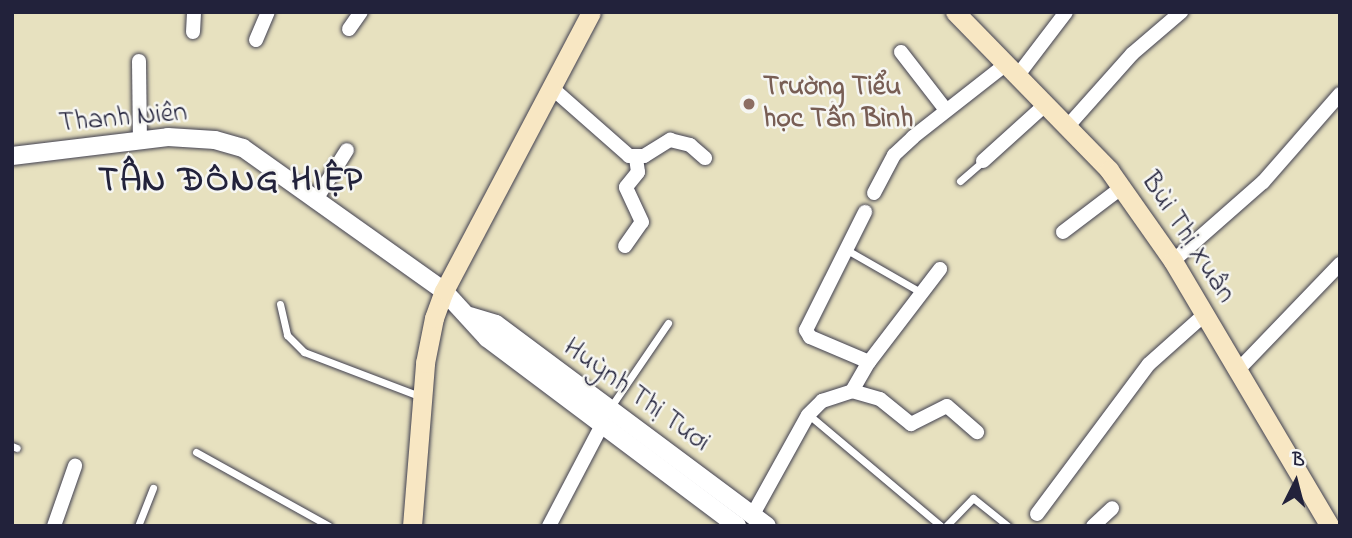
<!DOCTYPE html>
<meta charset="utf-8">
<style>
body{margin:0}
#map{position:relative;width:1352px;height:538px;overflow:hidden;background:#e7e1bf;font-family:"Indie Flower",sans-serif}
div>[style]{position:absolute}
.roads{filter:drop-shadow(0 0 2px #403f4f) drop-shadow(0 0 2px #403f4f)}
.service>*{height:7px;margin:-3.5px;padding:0 3.5px;transform-origin:3.5px;border-radius:3.5px;background:#fff}
.minor>*{height:14px;margin:-7px;padding:0 7px;transform-origin:7px;border-radius:7px;background:#fff}
.tertiary>*{height:18px;margin:-9px;padding:0 9px;transform-origin:9px;border-radius:9px;background:#fff}
.secondary>*{height:19px;margin:-9.5px;padding:0 9.5px;transform-origin:9.5px;border-radius:9.5px;background:#f8e7c3}
.dots>*{width:19px;height:19px;translate:-50% -50%;box-sizing:border-box;border:4px solid #f6f6f2;border-radius:50%}
span{translate:-50% -50%;white-space:nowrap;text-align:center;line-height:1.15;-webkit-text-stroke:5px #f6f6f2;paint-order:stroke}
.education-label{font-size:28px;color:#785e54;font-weight:700}
.left{translate:0 -50%;text-align:left}
.street-label{font-size:28px;color:#22223b}
.district-label{font-size:35px;color:#22223b;font-weight:700;letter-spacing:2px}
.frame{position:absolute;inset:0;border:14px solid #22223b;pointer-events:none}
.north{position:absolute;left:1261px;top:447px;width:70px;height:70px;-webkit-text-stroke:5px #f6f6f2;paint-order:stroke;rotate:6deg;font-size:19px;font-weight:700;line-height:28px;text-align:center;color:#22223b}
.north::after{content:'';display:block;margin:auto;width:24px;height:32px;background:#22223b;clip-path:polygon(50% 0,100% 100%,50% 72%,0 100%)}
</style>
<div id="map">
<div class="roads">
<div class="service">
<i style="left:960px;top:181px;width:30px;rotate:-41deg"></i>
<i style="left:847px;top:250px;width:86px;rotate:29.8deg"></i>
<i style="left:280px;top:304px;width:32px;rotate:77deg"></i>
<i style="left:287px;top:335px;width:24px;rotate:45deg"></i>
<i style="left:304px;top:352px;width:123px;rotate:20.9deg"></i>
<i style="left:610px;top:408px;width:103px;rotate:-55.7deg"></i>
<i style="left:809px;top:415px;width:172px;rotate:40.1deg"></i>
<i style="left:12px;top:446px;width:5px;rotate:22deg"></i>
<i style="left:196px;top:452px;width:152px;rotate:29.1deg"></i>
<i style="left:138px;top:526px;width:41px;rotate:-68.5deg"></i>
<i style="left:946px;top:526px;width:39px;rotate:-46deg"></i>
<i style="left:973px;top:498px;width:45px;rotate:38.7deg"></i>
</div>
<div class="minor">
<i style="left:349px;top:29px;width:21px;rotate:-55deg"></i>
<i style="left:193px;top:32px;width:20px;rotate:-87deg"></i>
<i style="left:256px;top:40px;width:30px;rotate:-67deg"></i>
<i style="left:901px;top:52px;width:73px;rotate:52.2deg"></i>
<i style="left:139px;top:61px;width:78px;rotate:89.3deg"></i>
<i style="left:1018px;top:75px;width:79px;rotate:-52.7deg"></i>
<i style="left:552px;top:88px;width:103px;rotate:41.4deg"></i>
<i style="left:629px;top:156px;width:15px"></i>
<i style="left:644px;top:156px;width:31px;rotate:-32deg"></i>
<i style="left:670px;top:140px;width:21px;rotate:14deg"></i>
<i style="left:690px;top:145px;width:20px;rotate:41deg"></i>
<i style="left:1067px;top:127px;width:98px;rotate:-48.3deg"></i>
<i style="left:1132px;top:54px;width:65px;rotate:-40.6deg"></i>
<i style="left:983px;top:161px;width:85px;rotate:-42.1deg"></i>
<i style="left:874px;top:193px;width:43px;rotate:-62.2deg"></i>
<i style="left:894px;top:155px;width:26px;rotate:-43deg"></i>
<i style="left:913px;top:137px;width:118px;rotate:-38.1deg"></i>
<i style="left:315px;top:201px;width:60px;rotate:-57.9deg"></i>
<i style="left:1063px;top:232px;width:73px;rotate:-37.2deg"></i>
<i style="left:625px;top:246px;width:29px;rotate:-55deg"></i>
<i style="left:642px;top:222px;width:38px;rotate:-115deg"></i>
<i style="left:626px;top:187px;width:19px;rotate:-51deg"></i>
<i style="left:638px;top:172px;width:14px;rotate:-98deg"></i>
<i style="left:1173px;top:261px;width:120px;rotate:-41.3deg"></i>
<i style="left:1263px;top:182px;width:117px;rotate:-48.8deg"></i>
<i style="left:869px;top:362px;width:117px;rotate:-52.6deg"></i>
<i style="left:1237px;top:371px;width:149px;rotate:-46.1deg"></i>
<i style="left:852px;top:391px;width:29px;rotate:16deg"></i>
<i style="left:880px;top:399px;width:40px;rotate:39deg"></i>
<i style="left:911px;top:424px;width:40px;rotate:-26.6deg"></i>
<i style="left:947px;top:406px;width:40px;rotate:41deg"></i>
<i style="left:1037px;top:514px;width:187px;rotate:-53.3deg"></i>
<i style="left:1149px;top:364px;width:74px;rotate:-41.7deg"></i>
<i style="left:752px;top:516px;width:115px;rotate:-61deg"></i>
<i style="left:808px;top:415px;width:20px;rotate:-45deg"></i>
<i style="left:822px;top:401px;width:32px;rotate:-18deg"></i>
<i style="left:852px;top:391px;width:34px;rotate:-60deg"></i>
<i style="left:869px;top:362px;width:64px;rotate:-157deg"></i>
<i style="left:810px;top:337px;width:8px;rotate:-120deg"></i>
<i style="left:806px;top:330px;width:132px;rotate:-63.4deg"></i>
<i style="left:54px;top:526px;width:64px;rotate:-70.7deg"></i>
<i style="left:549px;top:526px;width:114px;rotate:-62.3deg"></i>
<i style="left:1093px;top:526px;width:26px;rotate:-43deg"></i>
</div>
<div class="tertiary">
<i style="left:12px;top:156px;width:157px;rotate:-6.9deg"></i>
<i style="left:168px;top:137px;width:47px;rotate:3.7deg"></i>
<i style="left:215px;top:140px;width:29px;rotate:16deg"></i>
<i style="left:243px;top:148px;width:247px;rotate:35.4deg"></i>
<i style="left:444px;top:291px;width:64px;rotate:47.5deg"></i>
<i style="left:487px;top:338px;width:313px;rotate:36.9deg"></i>
<i style="left:470px;top:316px;width:27px;rotate:17deg"></i>
<i style="left:496px;top:324px;width:338px;rotate:36.7deg"></i>
</div>
<div class="secondary">
<i style="left:955px;top:12px;width:221px;rotate:45.7deg"></i>
<i style="left:1109px;top:170px;width:111px;rotate:54.9deg"></i>
<i style="left:1173px;top:261px;width:308px;rotate:59.4deg"></i>
<i style="left:412px;top:526px;width:164px;rotate:-85.4deg"></i>
<i style="left:425px;top:363px;width:46px;rotate:-78.7deg"></i>
<i style="left:434px;top:318px;width:29px;rotate:-70deg"></i>
<i style="left:444px;top:291px;width:315px;rotate:-62.2deg"></i>
</div>
</div>
<div class="dots">
<i style="left:749px;top:104px;background:#8d6e63"></i>
</div>
<div class="education-label">
<span class="left" style="left:763px;top:104px">Trường Tiểu<br>học Tân Bình</span>
</div>
<div class="street-label">
<span style="left:123px;top:119px;rotate:-5deg">Thanh Niên</span>
<span style="left:1187px;top:238px;rotate:57deg">Bùi Thị Xuân</span>
<span style="left:636px;top:396px;rotate:36deg">Huỳnh Thị Tươi</span>
</div>
<div class="district-label">
<span style="left:231px;top:182px">TÂN ĐÔNG HIỆP</span>
</div>
<div class="frame"></div>
<div class="north">B</div>
</div>
